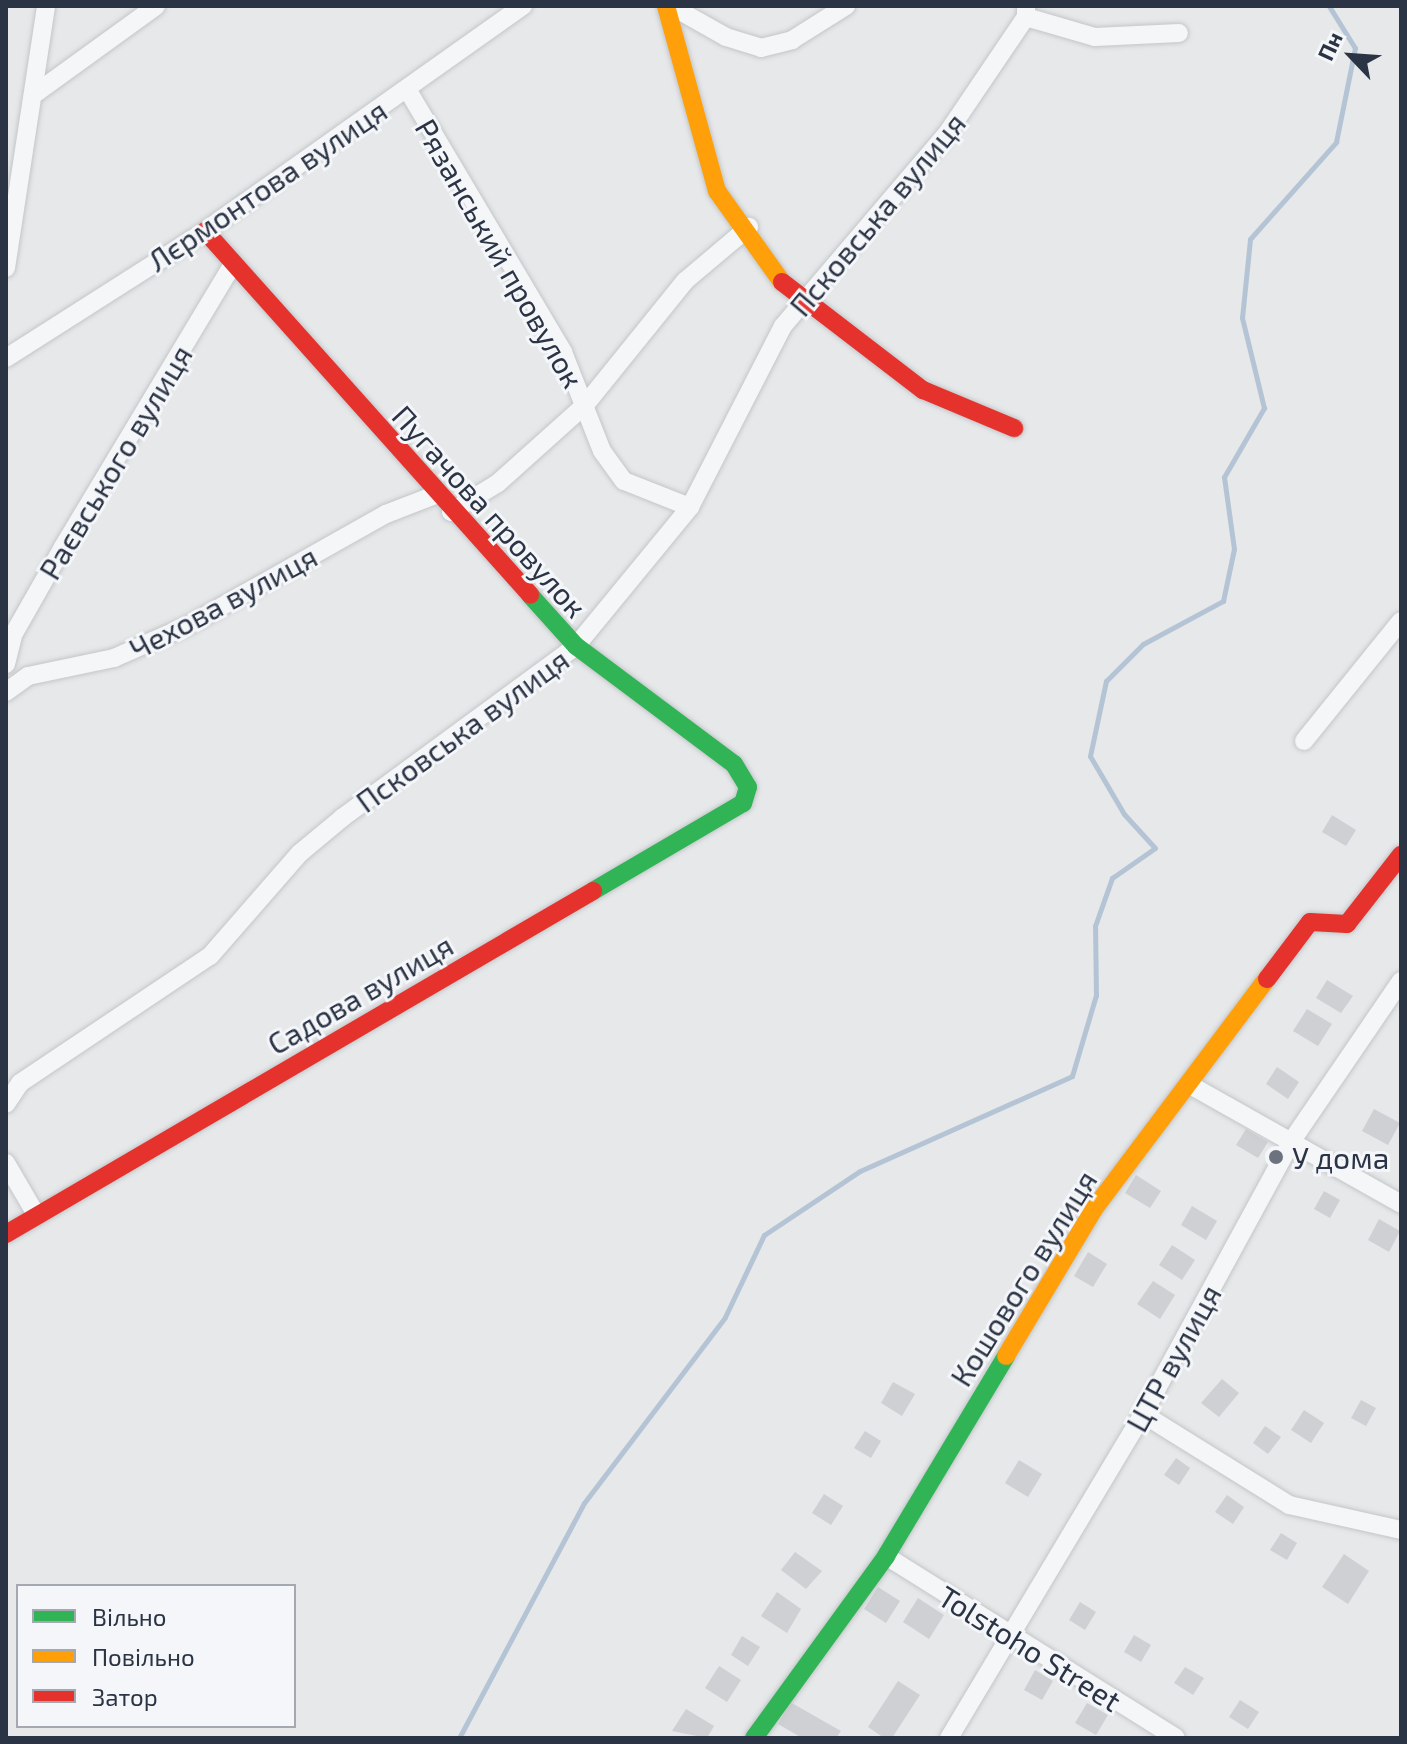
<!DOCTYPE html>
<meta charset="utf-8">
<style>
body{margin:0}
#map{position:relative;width:1407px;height:1744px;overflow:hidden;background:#e6e8ea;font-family:"Exo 2",sans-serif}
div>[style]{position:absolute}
.stream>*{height:5px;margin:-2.5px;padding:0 2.5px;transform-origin:2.5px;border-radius:2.5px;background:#b4c4d5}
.building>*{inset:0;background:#ced0d3}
.roads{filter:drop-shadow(0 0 2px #c4c6c8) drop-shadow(0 0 2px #c4c6c8)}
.street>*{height:18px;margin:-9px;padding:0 9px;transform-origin:9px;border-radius:9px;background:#f5f6f7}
.fast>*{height:18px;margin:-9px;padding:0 9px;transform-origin:9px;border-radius:9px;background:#30b455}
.slow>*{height:18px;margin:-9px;padding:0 9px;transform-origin:9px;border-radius:9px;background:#ff9f0a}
.jam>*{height:18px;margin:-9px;padding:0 9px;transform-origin:9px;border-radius:9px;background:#e5322d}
.dots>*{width:22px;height:22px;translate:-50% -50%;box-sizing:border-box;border:4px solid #f4f6f9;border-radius:50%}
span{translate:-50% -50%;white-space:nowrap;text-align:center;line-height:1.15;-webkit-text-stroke:6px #f4f6f9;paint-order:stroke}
.street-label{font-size:30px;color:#2b3445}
.poi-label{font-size:30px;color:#2b3445}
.left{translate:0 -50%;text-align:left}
.frame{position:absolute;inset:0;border:8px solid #2b3445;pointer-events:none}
.legend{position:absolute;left:16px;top:1584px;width:280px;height:144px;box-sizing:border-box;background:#f4f6f9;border:2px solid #a4a8b1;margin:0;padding:10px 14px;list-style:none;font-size:24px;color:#2b3445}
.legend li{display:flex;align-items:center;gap:16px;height:40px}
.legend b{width:40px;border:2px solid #a4a8b1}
.north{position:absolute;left:1311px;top:16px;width:80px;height:80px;-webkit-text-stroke:6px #f4f6f9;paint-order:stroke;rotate:295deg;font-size:22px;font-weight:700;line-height:32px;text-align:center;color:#2b3445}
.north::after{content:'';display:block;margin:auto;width:28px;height:36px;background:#2b3445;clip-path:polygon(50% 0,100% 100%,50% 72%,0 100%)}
</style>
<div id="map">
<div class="stream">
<i style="left:459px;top:1738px;width:266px;rotate:-62deg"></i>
<i style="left:584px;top:1503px;width:233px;rotate:-52.8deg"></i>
<i style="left:725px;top:1317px;width:91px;rotate:-64.6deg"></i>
<i style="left:764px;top:1235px;width:115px;rotate:-33.7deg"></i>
<i style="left:860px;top:1171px;width:232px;rotate:-24.1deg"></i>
<i style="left:1072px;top:1076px;width:84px;rotate:-73.5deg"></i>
<i style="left:1096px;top:995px;width:69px;rotate:-90.8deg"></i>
<i style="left:1095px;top:926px;width:51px;rotate:-70.5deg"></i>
<i style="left:1112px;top:878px;width:52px;rotate:-34.9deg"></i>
<i style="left:1155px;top:848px;width:46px;rotate:-132.4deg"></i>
<i style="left:1124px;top:814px;width:67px;rotate:-120.4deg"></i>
<i style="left:1090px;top:756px;width:77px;rotate:-78deg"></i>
<i style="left:1106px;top:681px;width:52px;rotate:-45deg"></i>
<i style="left:1143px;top:644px;width:91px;rotate:-28.3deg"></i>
<i style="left:1223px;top:601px;width:53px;rotate:-78.1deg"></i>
<i style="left:1234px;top:549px;width:73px;rotate:-97.9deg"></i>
<i style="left:1224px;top:477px;width:80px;rotate:-59.9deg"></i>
<i style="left:1264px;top:408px;width:93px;rotate:-103.7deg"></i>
<i style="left:1242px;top:318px;width:79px;rotate:-84.2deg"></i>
<i style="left:1250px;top:239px;width:130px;rotate:-48.4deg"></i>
<i style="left:1336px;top:142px;width:96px;rotate:-78.6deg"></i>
<i style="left:1355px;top:48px;width:49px;rotate:-121.8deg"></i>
</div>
<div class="building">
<i style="clip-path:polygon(1332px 815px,1356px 830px,1346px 846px,1322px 832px)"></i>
<i style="clip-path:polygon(1327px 980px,1353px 996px,1341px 1013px,1316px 998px)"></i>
<i style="clip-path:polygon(1307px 1009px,1332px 1024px,1318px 1046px,1293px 1031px)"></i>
<i style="clip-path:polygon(1277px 1067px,1299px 1082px,1288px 1099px,1266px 1084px)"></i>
<i style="clip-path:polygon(1374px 1109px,1400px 1123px,1388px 1145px,1362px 1131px)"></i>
<i style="clip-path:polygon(1246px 1129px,1268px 1142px,1258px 1158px,1236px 1145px)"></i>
<i style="clip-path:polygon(1136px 1175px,1161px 1191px,1150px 1208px,1125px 1193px)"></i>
<i style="clip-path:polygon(1324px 1191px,1340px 1200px,1330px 1218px,1314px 1209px)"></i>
<i style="clip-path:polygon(1192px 1206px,1217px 1221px,1206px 1240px,1181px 1225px)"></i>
<i style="clip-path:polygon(1379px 1219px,1400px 1231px,1389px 1252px,1368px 1240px)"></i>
<i style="clip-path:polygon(1172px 1245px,1195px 1260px,1182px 1280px,1159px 1265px)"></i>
<i style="clip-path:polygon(1088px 1252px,1107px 1264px,1093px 1287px,1074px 1276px)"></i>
<i style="clip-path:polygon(1153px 1281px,1175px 1295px,1160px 1319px,1137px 1304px)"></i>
<i style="clip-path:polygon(1222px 1379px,1239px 1393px,1219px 1417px,1201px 1403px)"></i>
<i style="clip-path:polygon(893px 1382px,915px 1394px,902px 1416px,881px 1403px)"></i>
<i style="clip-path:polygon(1361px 1400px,1376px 1408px,1366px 1426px,1351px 1418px)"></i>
<i style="clip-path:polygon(1304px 1410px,1324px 1423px,1311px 1443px,1291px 1430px)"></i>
<i style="clip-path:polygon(1265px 1426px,1281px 1437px,1268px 1454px,1253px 1443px)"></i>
<i style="clip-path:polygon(865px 1431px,881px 1441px,871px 1458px,854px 1448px)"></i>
<i style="clip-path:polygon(1176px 1458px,1190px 1468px,1179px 1485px,1164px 1475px)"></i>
<i style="clip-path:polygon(1019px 1460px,1042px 1474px,1028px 1497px,1005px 1483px)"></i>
<i style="clip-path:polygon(824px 1494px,843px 1506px,831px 1525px,812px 1513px)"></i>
<i style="clip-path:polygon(1227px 1495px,1244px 1507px,1233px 1524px,1215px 1512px)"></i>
<i style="clip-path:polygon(1281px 1533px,1297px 1543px,1287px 1560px,1270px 1550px)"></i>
<i style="clip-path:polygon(795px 1552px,822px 1571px,806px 1589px,781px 1570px)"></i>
<i style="clip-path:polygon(1344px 1554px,1369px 1571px,1348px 1604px,1322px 1587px)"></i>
<i style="clip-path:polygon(878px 1587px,900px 1601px,886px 1623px,864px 1609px)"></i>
<i style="clip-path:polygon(777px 1592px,801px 1609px,787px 1633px,761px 1616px)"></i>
<i style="clip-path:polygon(918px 1598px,944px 1615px,929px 1639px,903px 1622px)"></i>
<i style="clip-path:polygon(1080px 1602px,1096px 1612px,1085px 1630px,1069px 1620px)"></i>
<i style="clip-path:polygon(1134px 1635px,1151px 1645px,1141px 1662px,1124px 1652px)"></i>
<i style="clip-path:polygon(742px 1636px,760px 1647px,748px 1666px,731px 1655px)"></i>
<i style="clip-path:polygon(719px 1666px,741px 1680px,727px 1702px,705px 1688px)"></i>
<i style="clip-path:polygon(1185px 1667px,1204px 1678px,1193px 1695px,1174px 1683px)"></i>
<i style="clip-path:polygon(1035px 1670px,1053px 1681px,1042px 1700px,1024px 1690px)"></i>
<i style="clip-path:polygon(898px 1681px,920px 1695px,892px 1738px,884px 1738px,868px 1727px)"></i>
<i style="clip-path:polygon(1240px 1700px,1259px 1712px,1248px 1729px,1229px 1717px)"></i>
<i style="clip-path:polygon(790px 1702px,841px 1731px,836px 1738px,802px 1738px,778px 1724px)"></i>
<i style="clip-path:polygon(1087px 1703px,1108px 1715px,1096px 1735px,1075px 1723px)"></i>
<i style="clip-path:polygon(686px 1709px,714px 1726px,707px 1738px,672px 1731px)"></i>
</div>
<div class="roads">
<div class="street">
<i style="left:671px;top:6px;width:63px;rotate:29.4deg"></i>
<i style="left:726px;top:37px;width:37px;rotate:17deg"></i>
<i style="left:761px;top:48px;width:32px;rotate:-14deg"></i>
<i style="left:792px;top:40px;width:64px;rotate:-32.2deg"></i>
<i style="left:1026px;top:17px;width:72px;rotate:16.2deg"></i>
<i style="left:1095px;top:37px;width:84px;rotate:-2.7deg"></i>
<i style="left:407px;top:89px;width:306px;rotate:59.3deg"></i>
<i style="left:563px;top:352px;width:106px;rotate:68.5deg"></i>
<i style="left:602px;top:451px;width:37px;rotate:54deg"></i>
<i style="left:624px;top:481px;width:71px;rotate:21.5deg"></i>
<i style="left:36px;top:93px;width:148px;rotate:-35.9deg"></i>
<i style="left:6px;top:268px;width:265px;rotate:-81.3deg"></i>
<i style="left:6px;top:358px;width:236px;rotate:-32.5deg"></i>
<i style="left:205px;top:231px;width:390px;rotate:-35.3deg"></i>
<i style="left:451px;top:512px;width:55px;rotate:-31.7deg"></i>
<i style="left:498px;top:483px;width:117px;rotate:-41.9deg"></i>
<i style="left:585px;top:405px;width:159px;rotate:-51.1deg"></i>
<i style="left:685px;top:281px;width:84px;rotate:-40.2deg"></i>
<i style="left:6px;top:664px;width:30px;rotate:-76deg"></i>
<i style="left:13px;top:635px;width:101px;rotate:-60.4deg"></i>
<i style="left:63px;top:547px;width:330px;rotate:-59deg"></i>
<i style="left:6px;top:692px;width:27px;rotate:-36deg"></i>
<i style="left:28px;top:676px;width:88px;rotate:-11.8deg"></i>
<i style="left:114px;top:658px;width:80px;rotate:-23.7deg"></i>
<i style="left:187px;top:626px;width:228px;rotate:-29.4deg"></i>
<i style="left:386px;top:514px;width:53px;rotate:-21.2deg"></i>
<i style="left:1304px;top:741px;width:154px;rotate:-51.1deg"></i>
<i style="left:1192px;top:1086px;width:240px;rotate:29.4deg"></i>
<i style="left:6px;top:1104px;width:25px;rotate:-56deg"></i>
<i style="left:20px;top:1083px;width:229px;rotate:-33.8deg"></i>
<i style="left:210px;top:956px;width:137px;rotate:-48.9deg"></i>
<i style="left:300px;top:853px;width:55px;rotate:-39.8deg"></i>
<i style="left:342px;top:818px;width:290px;rotate:-36.3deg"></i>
<i style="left:576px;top:646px;width:180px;rotate:-50.6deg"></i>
<i style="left:690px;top:507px;width:203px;rotate:-62.8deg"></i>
<i style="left:783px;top:326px;width:255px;rotate:-49.6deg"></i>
<i style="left:948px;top:132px;width:139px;rotate:-55.9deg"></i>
<i style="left:1026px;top:17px;width:11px;rotate:-90deg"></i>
<i style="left:6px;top:1163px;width:61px;rotate:59.7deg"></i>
<i style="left:1143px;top:1414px;width:172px;rotate:31.9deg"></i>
<i style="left:1289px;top:1505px;width:115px;rotate:12.6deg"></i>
<i style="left:886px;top:1556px;width:342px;rotate:32.1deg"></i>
<i style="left:949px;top:1738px;width:378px;rotate:-59.1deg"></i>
<i style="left:1143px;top:1414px;width:310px;rotate:-61.4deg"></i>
<i style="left:1291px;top:1142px;width:195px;rotate:-55.7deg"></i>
</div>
<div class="fast">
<i style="left:530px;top:595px;width:69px;rotate:48deg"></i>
<i style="left:576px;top:646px;width:197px;rotate:36.8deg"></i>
<i style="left:734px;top:764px;width:27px;rotate:59deg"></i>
<i style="left:748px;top:787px;width:17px;rotate:107deg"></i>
<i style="left:743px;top:803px;width:174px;rotate:149.6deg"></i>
<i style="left:754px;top:1738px;width:225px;rotate:-54deg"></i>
<i style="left:886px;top:1556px;width:233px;rotate:-59deg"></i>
</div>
<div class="slow">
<i style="left:666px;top:6px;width:192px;rotate:74.6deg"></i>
<i style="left:717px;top:191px;width:112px;rotate:54.5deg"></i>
<i style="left:1006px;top:1356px;width:171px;rotate:-59.1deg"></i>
<i style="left:1094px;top:1209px;width:288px;rotate:-53.1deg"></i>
</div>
<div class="jam">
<i style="left:205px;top:231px;width:488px;rotate:48.2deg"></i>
<i style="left:782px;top:282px;width:178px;rotate:37.5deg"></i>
<i style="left:923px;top:390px;width:99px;rotate:22.7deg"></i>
<i style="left:1267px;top:979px;width:71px;rotate:-53deg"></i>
<i style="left:1310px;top:922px;width:37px;rotate:3deg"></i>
<i style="left:1347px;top:924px;width:88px;rotate:-52deg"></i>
<i style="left:6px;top:1234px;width:680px;rotate:-30.3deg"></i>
</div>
</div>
<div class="dots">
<i style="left:1276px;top:1157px;background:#6c737f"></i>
</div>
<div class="street-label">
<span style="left:267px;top:185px;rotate:-34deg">Лєрмонтова вулиця</span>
<span style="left:877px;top:214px;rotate:-50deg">Псковська вулиця</span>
<span style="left:500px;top:253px;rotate:60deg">Рязанський провулок</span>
<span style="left:115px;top:462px;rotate:-59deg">Раєвського вулиця</span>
<span style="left:490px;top:511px;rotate:48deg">Пугачова провулок</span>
<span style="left:223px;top:602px;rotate:-28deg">Чехова вулиця</span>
<span style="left:462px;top:730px;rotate:-36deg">Псковська вулиця</span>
<span style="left:360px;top:994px;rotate:-30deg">Садова вулиця</span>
<span style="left:1023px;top:1278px;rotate:-58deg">Кошового вулиця</span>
<span style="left:1173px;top:1358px;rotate:-61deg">ЦТР вулиця</span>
<span style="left:1030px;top:1648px;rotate:32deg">Tolstoho Street</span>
</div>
<div class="poi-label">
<span class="left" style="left:1292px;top:1157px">У дома</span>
</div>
<div class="frame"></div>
<ul class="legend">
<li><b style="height:10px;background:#30b455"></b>Вільно</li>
<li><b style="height:10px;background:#ff9f0a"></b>Повільно</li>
<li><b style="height:10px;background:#e5322d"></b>Затор</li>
</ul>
<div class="north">Пн</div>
</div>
